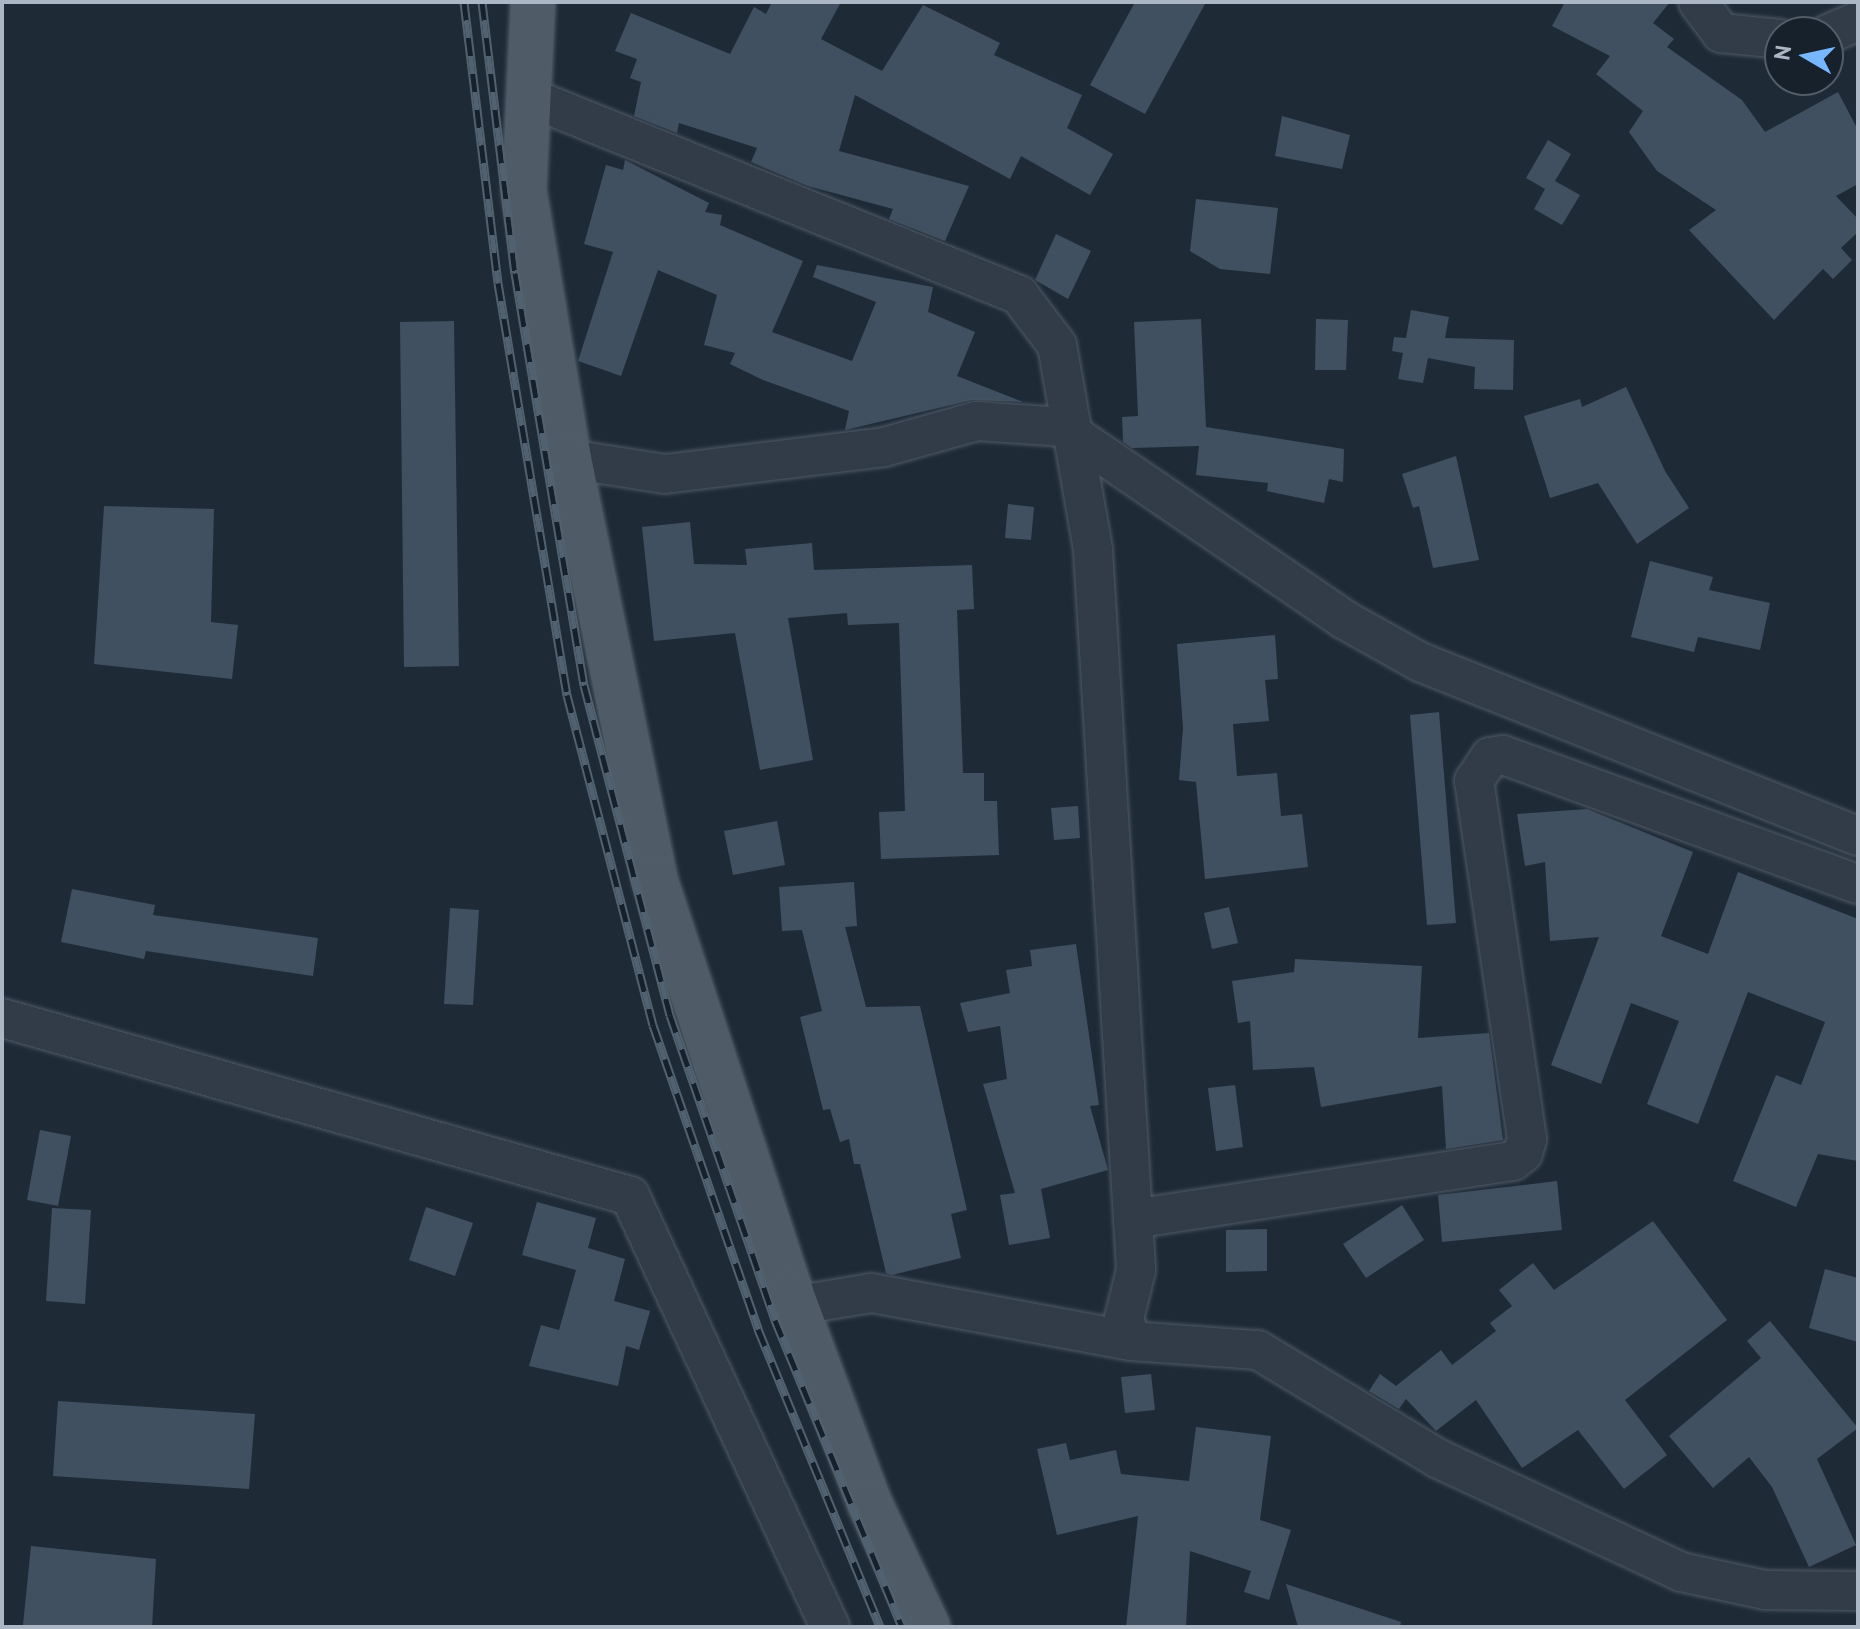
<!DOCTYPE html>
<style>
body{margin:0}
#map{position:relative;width:1860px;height:1629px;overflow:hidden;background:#1e2b37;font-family:"PT Sans",sans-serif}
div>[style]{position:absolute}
.building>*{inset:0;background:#405060}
.roads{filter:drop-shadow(0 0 2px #4f5a66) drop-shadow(0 0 2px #4f5a66)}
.minor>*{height:38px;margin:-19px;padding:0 19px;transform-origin:19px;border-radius:19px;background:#313c48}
.major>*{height:44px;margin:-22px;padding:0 22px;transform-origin:22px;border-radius:22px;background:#4f5c68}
.rail>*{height:9px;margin-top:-4.5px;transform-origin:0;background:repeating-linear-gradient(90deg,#17212c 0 18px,#52616f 0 36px);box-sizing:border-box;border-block:2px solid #52616f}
span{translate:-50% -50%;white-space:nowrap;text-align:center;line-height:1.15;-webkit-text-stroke:8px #17212c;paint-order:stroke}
.frame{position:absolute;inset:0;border:4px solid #abb7c5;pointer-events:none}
.north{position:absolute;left:1764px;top:16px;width:80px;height:80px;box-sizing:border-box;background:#17212c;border:2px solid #525d69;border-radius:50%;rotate:279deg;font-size:22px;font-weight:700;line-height:32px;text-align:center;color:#abb7c5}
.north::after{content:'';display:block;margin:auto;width:28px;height:36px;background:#76b7ff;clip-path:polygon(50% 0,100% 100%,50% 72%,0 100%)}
</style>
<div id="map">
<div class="building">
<i style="clip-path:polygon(772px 2px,841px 2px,821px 39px,882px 71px,923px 5px,1000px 43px,994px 55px,1082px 95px,1067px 128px,1113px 154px,1090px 195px,1021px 156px,1010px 179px,855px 95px,839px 151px,969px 186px,945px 241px,889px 219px,893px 209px,808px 186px,751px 162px,757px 148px,679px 123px,677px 133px,634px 116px,641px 82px,630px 78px,637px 59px,615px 51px,631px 13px,730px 54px,754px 7px,766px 14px)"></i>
<i style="clip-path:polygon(1135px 2px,1206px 2px,1145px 114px,1090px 85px)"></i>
<i style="clip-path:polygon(1565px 2px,1670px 2px,1653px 23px,1674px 39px,1667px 47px,1742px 100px,1765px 132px,1838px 92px,1858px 130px,1858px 184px,1836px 196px,1858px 219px,1858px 232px,1841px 248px,1852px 260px,1833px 279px,1823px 269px,1774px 320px,1689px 230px,1716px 210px,1657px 171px,1629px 132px,1643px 111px,1596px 74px,1610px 56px,1552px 26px)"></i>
<i style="clip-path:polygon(1282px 116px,1350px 135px,1342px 169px,1275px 156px)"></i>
<i style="clip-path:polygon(1548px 140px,1571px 154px,1555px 181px,1580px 195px,1562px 225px,1534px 209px,1545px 189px,1526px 178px)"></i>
<i style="clip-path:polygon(625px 160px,709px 203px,705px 212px,722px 215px,720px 225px,803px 261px,772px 332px,852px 361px,876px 302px,813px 277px,817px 265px,933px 287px,928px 312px,975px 332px,957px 376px,1023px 402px,972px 400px,845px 430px,849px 411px,763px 380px,730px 364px,735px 353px,704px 345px,717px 295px,658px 270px,621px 376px,578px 361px,613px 252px,584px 244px,606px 165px,623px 170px)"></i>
<i style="clip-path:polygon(1196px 199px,1278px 208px,1270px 274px,1220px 269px,1190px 251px)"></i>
<i style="clip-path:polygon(1056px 234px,1091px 251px,1068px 299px,1035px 280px)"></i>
<i style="clip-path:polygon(1411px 310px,1449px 317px,1445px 338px,1514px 340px,1513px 390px,1474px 389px,1475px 367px,1428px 358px,1423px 383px,1398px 379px,1403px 353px,1392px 351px,1394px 337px,1406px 338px)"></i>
<i style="clip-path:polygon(1201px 319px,1206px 427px,1344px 449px,1343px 482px,1329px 479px,1324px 503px,1267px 491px,1268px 483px,1196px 475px,1199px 446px,1132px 448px,1123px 442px,1122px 417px,1138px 416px,1134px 322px)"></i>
<i style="clip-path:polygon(1316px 319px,1348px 320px,1346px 370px,1315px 370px)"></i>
<i style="clip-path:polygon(454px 321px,459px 666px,404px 667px,400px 322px)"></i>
<i style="clip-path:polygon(1626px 387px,1665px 471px,1689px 508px,1637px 544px,1598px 483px,1550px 498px,1524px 416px,1580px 399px,1582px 407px)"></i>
<i style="clip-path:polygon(1456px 456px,1479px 560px,1433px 568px,1419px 506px,1413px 508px,1402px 474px)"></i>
<i style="clip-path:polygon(1008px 504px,1034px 507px,1031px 540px,1005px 538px)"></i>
<i style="clip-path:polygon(104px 506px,214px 509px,211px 622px,238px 625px,232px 679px,94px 664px)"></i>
<i style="clip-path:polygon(690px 522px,694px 564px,747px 565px,745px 549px,812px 543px,814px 570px,972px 565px,974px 609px,957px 610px,963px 773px,984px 773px,984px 801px,997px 801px,999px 855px,881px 859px,879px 812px,905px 811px,899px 623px,848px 625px,847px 613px,788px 618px,813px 760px,760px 770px,735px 633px,654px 641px,642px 527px)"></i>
<i style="clip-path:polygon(1650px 561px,1713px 577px,1709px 590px,1770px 603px,1760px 650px,1698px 637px,1694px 652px,1631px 637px)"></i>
<i style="clip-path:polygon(1275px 635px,1278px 679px,1265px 680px,1269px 721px,1233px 724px,1237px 776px,1277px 773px,1281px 816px,1302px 814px,1308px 867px,1205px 879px,1196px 782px,1179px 780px,1183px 728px,1177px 644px)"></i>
<i style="clip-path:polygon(1439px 712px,1456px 923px,1427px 925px,1410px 715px)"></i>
<i style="clip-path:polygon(1078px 806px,1080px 838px,1054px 840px,1051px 808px)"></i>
<i style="clip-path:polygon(1587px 809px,1693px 852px,1661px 936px,1708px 954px,1738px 872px,1858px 919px,1858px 1161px,1818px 1154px,1796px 1207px,1733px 1181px,1776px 1075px,1801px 1085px,1825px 1022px,1748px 992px,1698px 1124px,1647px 1104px,1679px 1021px,1631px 1003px,1601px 1084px,1551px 1065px,1599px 937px,1550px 941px,1545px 862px,1525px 866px,1517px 814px)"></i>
<i style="clip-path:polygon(777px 821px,785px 865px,733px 875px,724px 831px)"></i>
<i style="clip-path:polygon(854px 882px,857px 926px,845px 927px,866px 1007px,920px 1006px,967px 1210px,951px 1214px,961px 1258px,892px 1275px,886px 1273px,860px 1164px,854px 1164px,849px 1139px,840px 1142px,830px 1109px,823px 1110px,800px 1017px,822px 1011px,802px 930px,782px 931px,779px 887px)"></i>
<i style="clip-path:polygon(72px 889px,155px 905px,153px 915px,318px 938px,313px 976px,146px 951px,144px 959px,61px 942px)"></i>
<i style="clip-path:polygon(1229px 907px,1238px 943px,1212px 949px,1204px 913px)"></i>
<i style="clip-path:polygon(450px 908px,479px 910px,473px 1005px,444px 1004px)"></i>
<i style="clip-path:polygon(1076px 944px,1099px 1105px,1090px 1106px,1108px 1170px,1041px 1189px,1050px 1238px,1009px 1245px,1000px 1195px,1015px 1193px,983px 1084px,1007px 1079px,1000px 1026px,968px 1032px,960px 1003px,1010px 993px,1006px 970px,1032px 966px,1030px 950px)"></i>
<i style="clip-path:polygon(1295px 959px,1422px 966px,1418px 1038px,1489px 1033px,1503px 1140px,1446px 1149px,1442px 1086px,1321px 1107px,1314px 1067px,1253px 1070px,1250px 1021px,1238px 1023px,1232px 981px,1294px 972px)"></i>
<i style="clip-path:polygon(1235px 1085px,1243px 1147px,1216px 1151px,1208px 1088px)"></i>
<i style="clip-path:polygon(40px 1130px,71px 1136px,58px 1206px,27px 1200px)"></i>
<i style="clip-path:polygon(1557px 1181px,1562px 1230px,1442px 1242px,1438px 1195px)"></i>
<i style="clip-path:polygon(537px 1202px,596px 1218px,588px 1248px,625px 1259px,614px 1301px,650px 1311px,639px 1350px,626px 1346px,618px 1386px,529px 1366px,541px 1325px,559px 1330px,576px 1270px,522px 1255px)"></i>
<i style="clip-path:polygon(1402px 1205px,1424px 1240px,1366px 1278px,1343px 1244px)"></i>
<i style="clip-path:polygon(426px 1207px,473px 1223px,455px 1276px,409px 1260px)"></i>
<i style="clip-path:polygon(52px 1208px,91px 1210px,85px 1304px,46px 1301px)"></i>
<i style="clip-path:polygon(1653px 1221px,1727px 1320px,1625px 1400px,1667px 1455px,1624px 1489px,1578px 1430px,1522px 1468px,1476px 1400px,1436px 1431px,1406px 1399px,1399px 1409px,1369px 1391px,1380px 1374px,1396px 1386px,1441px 1350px,1452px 1365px,1496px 1331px,1490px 1323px,1512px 1306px,1499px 1290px,1533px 1263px,1554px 1290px)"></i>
<i style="clip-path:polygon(1267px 1229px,1267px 1271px,1226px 1272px,1226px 1230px)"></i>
<i style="clip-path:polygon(1825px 1269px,1858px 1278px,1858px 1342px,1809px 1328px)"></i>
<i style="clip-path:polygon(1770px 1321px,1858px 1428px,1817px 1459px,1856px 1545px,1809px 1567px,1772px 1487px,1749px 1457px,1713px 1488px,1669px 1436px,1761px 1358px,1747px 1341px)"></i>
<i style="clip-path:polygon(1151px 1374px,1155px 1410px,1125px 1413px,1121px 1377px)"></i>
<i style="clip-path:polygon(58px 1401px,255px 1414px,249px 1489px,53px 1476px)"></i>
<i style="clip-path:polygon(1196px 1427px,1271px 1436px,1260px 1520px,1291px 1530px,1269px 1600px,1244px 1592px,1251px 1571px,1190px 1551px,1186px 1627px,1126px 1627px,1138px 1516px,1057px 1535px,1037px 1449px,1066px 1443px,1070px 1460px,1116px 1450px,1121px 1474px,1189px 1481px)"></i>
<i style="clip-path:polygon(31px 1546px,156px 1559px,152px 1627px,23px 1625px)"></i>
<i style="clip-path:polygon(1286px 1584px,1401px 1622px,1400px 1627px,1298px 1627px)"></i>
</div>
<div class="roads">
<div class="minor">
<i style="left:1698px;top:2px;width:39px;rotate:53deg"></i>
<i style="left:1721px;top:33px;width:59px;rotate:5.8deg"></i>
<i style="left:1828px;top:34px;width:33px;rotate:-23deg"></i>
<i style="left:526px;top:96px;width:532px;rotate:21.98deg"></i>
<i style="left:1019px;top:295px;width:63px;rotate:52.8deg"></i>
<i style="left:1057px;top:345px;width:208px;rotate:80deg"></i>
<i style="left:1093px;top:550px;width:721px;rotate:86.58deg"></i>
<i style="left:1136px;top:1270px;width:50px;rotate:103.8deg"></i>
<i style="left:1124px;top:1319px;width:23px;rotate:72deg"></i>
<i style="left:1131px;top:1341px;width:264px;rotate:-169.5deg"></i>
<i style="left:871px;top:1293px;width:73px;rotate:170.5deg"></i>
<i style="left:569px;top:459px;width:97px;rotate:8.9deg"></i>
<i style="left:665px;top:474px;width:221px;rotate:-7deg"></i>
<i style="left:884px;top:447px;width:97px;rotate:-15.6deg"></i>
<i style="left:977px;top:421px;width:85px;rotate:4deg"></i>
<i style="left:1062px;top:427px;width:340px;rotate:34.3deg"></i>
<i style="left:1343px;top:619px;width:88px;rotate:29.2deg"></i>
<i style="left:1420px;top:662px;width:471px;rotate:21.7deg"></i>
<i style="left:2px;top:1018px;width:653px;rotate:15.82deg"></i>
<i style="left:630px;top:1196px;width:475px;rotate:65.1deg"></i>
<i style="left:1133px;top:1219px;width:384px;rotate:-8.7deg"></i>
<i style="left:1513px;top:1161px;width:13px;rotate:-39deg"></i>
<i style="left:1523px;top:1153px;width:15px;rotate:-74deg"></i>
<i style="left:1527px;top:1139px;width:362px;rotate:-98.4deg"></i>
<i style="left:1474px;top:781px;width:29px;rotate:-56deg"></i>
<i style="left:1490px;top:757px;width:13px;rotate:-9deg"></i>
<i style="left:1503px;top:755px;width:378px;rotate:20deg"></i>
<i style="left:1131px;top:1341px;width:127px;rotate:4.1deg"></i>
<i style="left:1258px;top:1350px;width:211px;rotate:31.1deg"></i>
<i style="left:1439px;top:1459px;width:267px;rotate:25deg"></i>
<i style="left:1681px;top:1572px;width:86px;rotate:12.1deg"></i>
<i style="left:1765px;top:1590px;width:93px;rotate:0.6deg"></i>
</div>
<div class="major">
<i style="left:533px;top:2px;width:188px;rotate:92.7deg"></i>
<i style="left:524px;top:190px;width:273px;rotate:80.5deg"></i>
<i style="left:569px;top:459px;width:429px;rotate:78.4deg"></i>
<i style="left:655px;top:879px;width:436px;rotate:71.8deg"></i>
<i style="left:791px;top:1293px;width:225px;rotate:69.5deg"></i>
<i style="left:870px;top:1504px;width:136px;rotate:64.8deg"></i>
</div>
</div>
<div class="rail">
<i style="left:464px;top:2px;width:283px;rotate:83.1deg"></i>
<i style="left:498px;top:283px;width:418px;rotate:80.5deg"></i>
<i style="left:567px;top:695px;width:341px;rotate:75.4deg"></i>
<i style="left:653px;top:1025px;width:322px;rotate:70.9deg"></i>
<i style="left:758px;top:1329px;width:322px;rotate:67.7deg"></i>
<i style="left:482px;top:2px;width:273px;rotate:83.1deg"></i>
<i style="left:515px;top:273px;width:418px;rotate:80.5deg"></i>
<i style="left:584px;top:685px;width:341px;rotate:75.4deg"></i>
<i style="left:670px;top:1015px;width:323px;rotate:71deg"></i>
<i style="left:775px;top:1320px;width:332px;rotate:67.5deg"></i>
</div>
<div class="frame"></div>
<div class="north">N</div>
</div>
